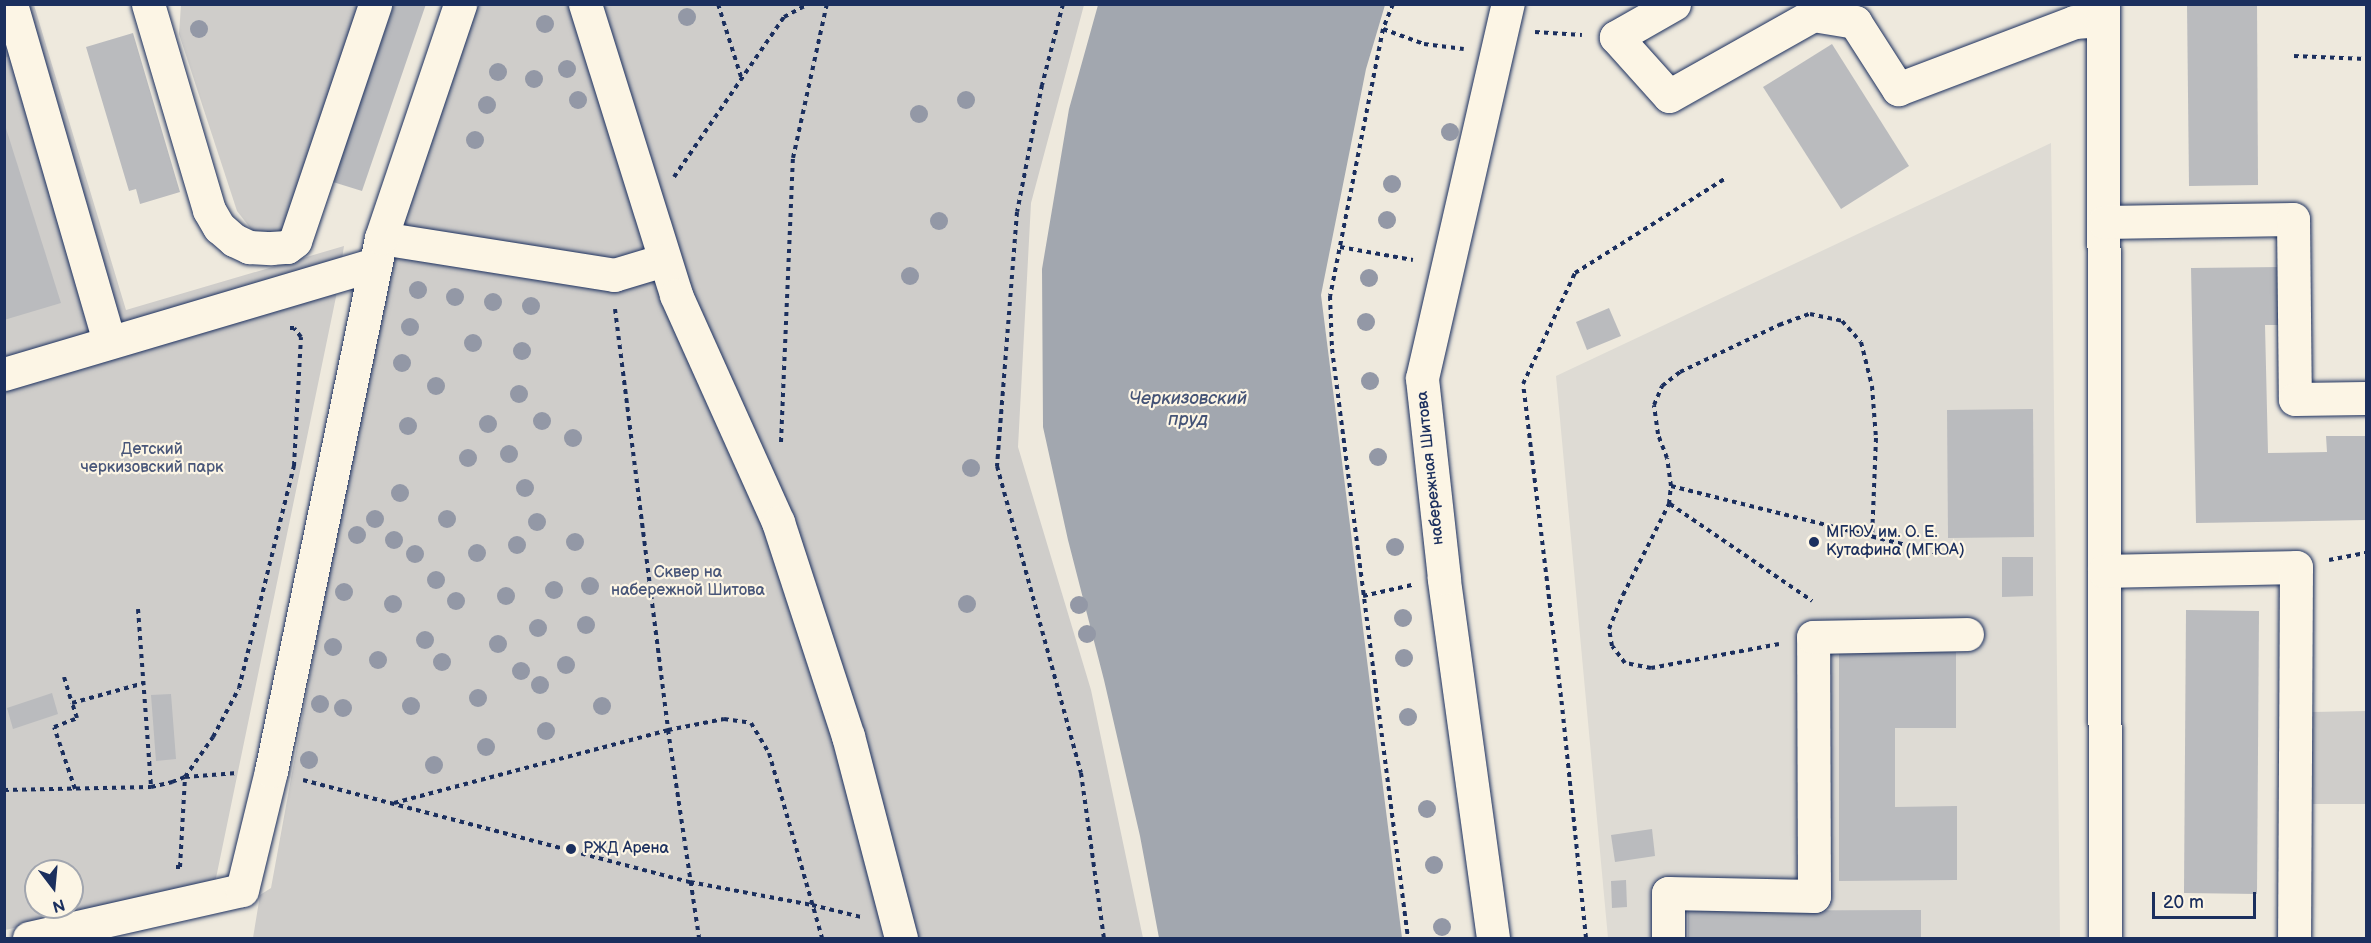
<!DOCTYPE html>
<meta charset="utf-8">
<style>
body{margin:0}
#map{position:relative;width:2371px;height:943px;overflow:hidden;background:#eee9dd;font-family:"Balsamiq Sans",sans-serif}
div>[style]{position:absolute}
.built>*{inset:0;background:#dedbd4}
.green>*{inset:0;background:#cfcdca}
.water>*{inset:0;background:#a2a7af}
.building>*{inset:0;background:#babbbe}
.path>*{height:4px;margin-top:-2px;transform-origin:0;background:repeating-linear-gradient(90deg,#1b2f5e 0 4.5px,transparent 0 9px)}
.roads{filter:drop-shadow(0 0 2px #1b2f5e) drop-shadow(0 0 2px #1b2f5e)}
.minor>*{height:33px;margin:-16.5px;padding:0 16.5px;transform-origin:16.5px;border-radius:16.5px;background:#fcf5e5}
.trees>*{width:18px;height:18px;margin:-9px;border-radius:50%;background:#9398a6}
.dots>*{width:16px;height:16px;translate:-50% -50%;box-sizing:border-box;border:3px solid #fcf5e5;border-radius:50%}
span{translate:-50% -50%;white-space:nowrap;text-align:center;line-height:1.15;-webkit-text-stroke:4.5px #fcf5e5;paint-order:stroke}
.park-label{font-size:16px;color:#485679}
.street-label{font-size:16px;color:#1b2f5e}
.poi-label{font-size:16px;color:#1b2f5e}
.left{translate:0 -50%;text-align:left}
.water-label{font-size:18px;color:#445376;font-style:italic}
.frame{position:absolute;inset:0;border:6px solid #1b2f5e;pointer-events:none}
.north{position:absolute;left:24px;top:859px;width:60px;height:60px;box-sizing:border-box;background:#fcf5e5;border:2px solid #a2a6af;border-radius:50%;rotate:164deg;font-size:16px;font-weight:700;line-height:24px;text-align:center;color:#1b2f5e}
.north::after{content:'';display:block;margin:auto;width:21px;height:27px;background:#1b2f5e;clip-path:polygon(50% 0,100% 100%,50% 72%,0 100%)}
.scale{position:absolute;left:2152px;top:892px;width:104px;height:27px;box-sizing:border-box;border:3px solid #1b2f5e;border-top:0;padding-left:8px;font-size:18px;line-height:21px;white-space:nowrap;color:#1b2f5e;-webkit-text-stroke:4px #fcf5e5;paint-order:stroke}
</style>
<div id="map">
<div class="built">
<i style="clip-path:polygon(2051px 143px,2060px 938px,1608px 938px,1556px 376px)"></i>
</div>
<div class="green">
<i style="clip-path:polygon(evenodd,4px 5px,34px 5px,126px 310px,344px 246px,337px 292px,215px 883px,5px 930px,4px 5px,36px 871px,72px 871px,72px 907px,36px 907px,36px 871px)"></i>
<i style="clip-path:polygon(181px 5px,369px 5px,287px 242px,265px 237px,251px 229px,237px 211px,179px 34px)"></i>
<i style="clip-path:polygon(469px 5px,1084px 5px,1031px 203px,1018px 447px,1091px 690px,1143px 938px,253px 938px,260px 895px,271px 888px,378px 302px)"></i>
<i style="clip-path:polygon(2366px 711px,2366px 804px,2313px 804px,2312px 712px)"></i>
</div>
<div class="water">
<i style="clip-path:polygon(1098px 5px,1385px 5px,1366px 69px,1321px 295px,1402px 938px,1159px 938px,1140px 836px,1104px 680px,1068px 540px,1043px 427px,1042px 269px,1069px 109px)"></i>
</div>
<div class="building">
<i style="clip-path:polygon(394px 4px,426px 4px,362px 191px,333px 182px)"></i>
<i style="clip-path:polygon(2187px 4px,2257px 4px,2258px 185px,2189px 186px)"></i>
<i style="clip-path:polygon(4px 31px,13px 55px,4px 58px)"></i>
<i style="clip-path:polygon(133px 33px,180px 192px,140px 204px,136px 189px,129px 191px,86px 47px)"></i>
<i style="clip-path:polygon(1832px 44px,1909px 166px,1841px 209px,1763px 87px)"></i>
<i style="clip-path:polygon(4px 122px,61px 303px,4px 320px)"></i>
<i style="clip-path:polygon(2282px 267px,2283px 325px,2265px 325px,2268px 453px,2327px 452px,2326px 436px,2366px 436px,2366px 520px,2196px 523px,2191px 268px)"></i>
<i style="clip-path:polygon(1609px 308px,1621px 336px,1587px 350px,1576px 322px)"></i>
<i style="clip-path:polygon(2033px 409px,2034px 537px,1948px 538px,1947px 410px)"></i>
<i style="clip-path:polygon(2002px 557px,2033px 557px,2033px 596px,2002px 597px)"></i>
<i style="clip-path:polygon(2186px 610px,2259px 611px,2257px 894px,2184px 893px)"></i>
<i style="clip-path:polygon(1839px 652px,1956px 652px,1956px 728px,1895px 728px,1895px 807px,1957px 806px,1957px 880px,1839px 881px)"></i>
<i style="clip-path:polygon(52px 693px,58px 714px,13px 729px,7px 708px)"></i>
<i style="clip-path:polygon(171px 694px,176px 759px,156px 761px,151px 695px)"></i>
<i style="clip-path:polygon(1652px 829px,1655px 856px,1615px 862px,1611px 835px)"></i>
<i style="clip-path:polygon(1626px 880px,1627px 907px,1612px 908px,1611px 881px)"></i>
<i style="clip-path:polygon(1921px 910px,1921px 938px,1688px 938px,1688px 911px)"></i>
</div>
<div class="path">
<i style="left:718px;top:4px;width:77px;rotate:72.5deg"></i>
<i style="left:1063px;top:4px;width:84px;rotate:104.5deg"></i>
<i style="left:1042px;top:85px;width:129px;rotate:101.1deg"></i>
<i style="left:1017px;top:212px;width:255px;rotate:94.5deg"></i>
<i style="left:997px;top:466px;width:318px;rotate:74.7deg"></i>
<i style="left:1081px;top:773px;width:167px;rotate:82.1deg"></i>
<i style="left:1393px;top:4px;width:27px;rotate:112deg"></i>
<i style="left:1383px;top:29px;width:272px;rotate:101.2deg"></i>
<i style="left:1330px;top:296px;width:53px;rotate:87.8deg"></i>
<i style="left:1332px;top:349px;width:594px;rotate:82.65deg"></i>
<i style="left:1383px;top:29px;width:44px;rotate:20.1deg"></i>
<i style="left:1424px;top:44px;width:40px;rotate:7.1deg"></i>
<i style="left:1535px;top:32px;width:47px;rotate:3.7deg"></i>
<i style="left:2294px;top:56px;width:72px;rotate:2.4deg"></i>
<i style="left:674px;top:177px;width:194px;rotate:-55.5deg"></i>
<i style="left:784px;top:17px;width:27px;rotate:-28deg"></i>
<i style="left:1340px;top:247px;width:74px;rotate:10.1deg"></i>
<i style="left:615px;top:309px;width:424px;rotate:82.8deg"></i>
<i style="left:668px;top:730px;width:210px;rotate:81.5deg"></i>
<i style="left:781px;top:442px;width:284px;rotate:-87.6deg"></i>
<i style="left:793px;top:158px;width:158px;rotate:-77.6deg"></i>
<i style="left:1671px;top:486px;width:271px;rotate:14.1deg"></i>
<i style="left:1670px;top:504px;width:172px;rotate:34.3deg"></i>
<i style="left:2329px;top:560px;width:38px;rotate:-11deg"></i>
<i style="left:1363px;top:596px;width:50px;rotate:-12.7deg"></i>
<i style="left:138px;top:609px;width:178px;rotate:85.8deg"></i>
<i style="left:1779px;top:644px;width:130px;rotate:169.4deg"></i>
<i style="left:1651px;top:668px;width:26px;rotate:-169deg"></i>
<i style="left:1625px;top:663px;width:21px;rotate:-127deg"></i>
<i style="left:1612px;top:646px;width:17px;rotate:-100deg"></i>
<i style="left:1609px;top:629px;width:37px;rotate:-68deg"></i>
<i style="left:1623px;top:595px;width:102px;rotate:-63.2deg"></i>
<i style="left:1669px;top:504px;width:18px;rotate:-84deg"></i>
<i style="left:1671px;top:486px;width:28px;rotate:-98deg"></i>
<i style="left:1667px;top:458px;width:26px;rotate:-111deg"></i>
<i style="left:1658px;top:434px;width:29px;rotate:-98deg"></i>
<i style="left:1654px;top:405px;width:21px;rotate:-67deg"></i>
<i style="left:1662px;top:386px;width:23px;rotate:-38deg"></i>
<i style="left:1680px;top:372px;width:110px;rotate:-25.4deg"></i>
<i style="left:1779px;top:325px;width:33px;rotate:-20deg"></i>
<i style="left:1810px;top:314px;width:33px;rotate:12deg"></i>
<i style="left:1842px;top:321px;width:28px;rotate:48deg"></i>
<i style="left:1861px;top:342px;width:45px;rotate:76deg"></i>
<i style="left:1872px;top:386px;width:52px;rotate:85.6deg"></i>
<i style="left:1876px;top:438px;width:98px;rotate:92.3deg"></i>
<i style="left:64px;top:677px;width:27px;rotate:73deg"></i>
<i style="left:303px;top:780px;width:400px;rotate:14.8deg"></i>
<i style="left:690px;top:882px;width:124px;rotate:10.7deg"></i>
<i style="left:812px;top:905px;width:50px;rotate:13.8deg"></i>
<i style="left:75px;top:789px;width:65px;rotate:-108.7deg"></i>
<i style="left:54px;top:727px;width:25px;rotate:-21deg"></i>
<i style="left:77px;top:718px;width:16px;rotate:-108deg"></i>
<i style="left:72px;top:703px;width:75px;rotate:-15.5deg"></i>
<i style="left:4px;top:790px;width:147px;rotate:-1.2deg"></i>
<i style="left:151px;top:787px;width:22px;rotate:-13deg"></i>
<i style="left:172px;top:782px;width:14px;rotate:-21deg"></i>
<i style="left:185px;top:777px;width:49px;rotate:-55deg"></i>
<i style="left:213px;top:737px;width:55px;rotate:-62deg"></i>
<i style="left:239px;top:688px;width:229px;rotate:-76.1deg"></i>
<i style="left:294px;top:466px;width:129px;rotate:-86.9deg"></i>
<i style="left:301px;top:337px;width:11px;rotate:-128deg"></i>
<i style="left:294px;top:328px;width:7px;rotate:180deg"></i>
<i style="left:394px;top:803px;width:284px;rotate:-14.9deg"></i>
<i style="left:668px;top:730px;width:57px;rotate:-11.1deg"></i>
<i style="left:724px;top:719px;width:27px;rotate:8deg"></i>
<i style="left:751px;top:723px;width:35px;rotate:59deg"></i>
<i style="left:769px;top:753px;width:192px;rotate:74deg"></i>
<i style="left:176px;top:867px;width:4px"></i>
<i style="left:180px;top:867px;width:90px;rotate:-86.8deg"></i>
<i style="left:185px;top:777px;width:52px;rotate:-4.4deg"></i>
<i style="left:1586px;top:938px;width:242px;rotate:-95.9deg"></i>
<i style="left:1561px;top:697px;width:315px;rotate:-96.9deg"></i>
<i style="left:1523px;top:384px;width:123px;rotate:-64.9deg"></i>
<i style="left:1575px;top:273px;width:176px;rotate:-32.2deg"></i>
</div>
<div class="roads">
<div class="minor">
<i style="left:11px;top:4px;width:352px;rotate:73.8deg"></i>
<i style="left:148px;top:4px;width:215px;rotate:73.5deg"></i>
<i style="left:209px;top:210px;width:20px;rotate:60deg"></i>
<i style="left:219px;top:227px;width:20px;rotate:41deg"></i>
<i style="left:234px;top:240px;width:17px;rotate:25deg"></i>
<i style="left:249px;top:247px;width:22px;rotate:3deg"></i>
<i style="left:271px;top:248px;width:16px;rotate:-4deg"></i>
<i style="left:287px;top:247px;width:10px;rotate:-37deg"></i>
<i style="left:295px;top:241px;width:250px;rotate:-71.3deg"></i>
<i style="left:585px;top:4px;width:305px;rotate:72.6deg"></i>
<i style="left:676px;top:295px;width:249px;rotate:65.8deg"></i>
<i style="left:778px;top:522px;width:225px;rotate:71.9deg"></i>
<i style="left:848px;top:736px;width:209px;rotate:75.3deg"></i>
<i style="left:1674px;top:4px;width:67px;rotate:150.4deg"></i>
<i style="left:1616px;top:37px;width:79px;rotate:48.1deg"></i>
<i style="left:1669px;top:96px;width:165px;rotate:-29.4deg"></i>
<i style="left:1813px;top:15px;width:43px;rotate:9.5deg"></i>
<i style="left:1855px;top:22px;width:80px;rotate:57.3deg"></i>
<i style="left:1898px;top:89px;width:188px;rotate:-20.8deg"></i>
<i style="left:2074px;top:22px;width:29px;rotate:-4deg"></i>
<i style="left:2103px;top:4px;width:934px;rotate:89.88deg"></i>
<i style="left:2104px;top:222px;width:189px;rotate:-0.9deg"></i>
<i style="left:2293px;top:219px;width:180px;rotate:89.4deg"></i>
<i style="left:2295px;top:399px;width:71px;rotate:-0.8deg"></i>
<i style="left:381px;top:238px;width:236px;rotate:9deg"></i>
<i style="left:614px;top:275px;width:52px;rotate:-16.7deg"></i>
<i style="left:4px;top:374px;width:387px;rotate:-16.5deg"></i>
<i style="left:2104px;top:571px;width:192px;rotate:-1.2deg"></i>
<i style="left:2296px;top:567px;width:371px;rotate:90.3deg"></i>
<i style="left:29px;top:938px;width:218px;rotate:-12.7deg"></i>
<i style="left:242px;top:890px;width:122px;rotate:-76.3deg"></i>
<i style="left:271px;top:771px;width:544px;rotate:-78.34deg"></i>
<i style="left:381px;top:238px;width:247px;rotate:-71.3deg"></i>
<i style="left:1493px;top:938px;width:363px;rotate:-97.8deg"></i>
<i style="left:1444px;top:578px;width:201px;rotate:-96.3deg"></i>
<i style="left:1422px;top:378px;width:384px;rotate:-77.1deg"></i>
<i style="left:1668px;top:938px;width:45px;rotate:-90deg"></i>
<i style="left:1668px;top:893px;width:146px;rotate:1.2deg"></i>
<i style="left:1814px;top:896px;width:259px;rotate:-90.2deg"></i>
<i style="left:1813px;top:637px;width:154px;rotate:-1.1deg"></i>
</div>
</div>
<div class="trees">
<i style="left:687px;top:17px"></i>
<i style="left:545px;top:24px"></i>
<i style="left:199px;top:29px"></i>
<i style="left:567px;top:69px"></i>
<i style="left:498px;top:72px"></i>
<i style="left:534px;top:79px"></i>
<i style="left:578px;top:100px"></i>
<i style="left:966px;top:100px"></i>
<i style="left:487px;top:105px"></i>
<i style="left:919px;top:114px"></i>
<i style="left:1450px;top:132px"></i>
<i style="left:475px;top:140px"></i>
<i style="left:1392px;top:184px"></i>
<i style="left:1387px;top:220px"></i>
<i style="left:939px;top:221px"></i>
<i style="left:910px;top:276px"></i>
<i style="left:1369px;top:278px"></i>
<i style="left:418px;top:290px"></i>
<i style="left:455px;top:297px"></i>
<i style="left:493px;top:302px"></i>
<i style="left:531px;top:306px"></i>
<i style="left:1366px;top:322px"></i>
<i style="left:410px;top:327px"></i>
<i style="left:473px;top:343px"></i>
<i style="left:522px;top:351px"></i>
<i style="left:402px;top:363px"></i>
<i style="left:1370px;top:381px"></i>
<i style="left:436px;top:386px"></i>
<i style="left:519px;top:394px"></i>
<i style="left:542px;top:421px"></i>
<i style="left:488px;top:424px"></i>
<i style="left:408px;top:426px"></i>
<i style="left:573px;top:438px"></i>
<i style="left:509px;top:454px"></i>
<i style="left:1378px;top:457px"></i>
<i style="left:468px;top:458px"></i>
<i style="left:971px;top:468px"></i>
<i style="left:525px;top:488px"></i>
<i style="left:400px;top:493px"></i>
<i style="left:375px;top:519px"></i>
<i style="left:447px;top:519px"></i>
<i style="left:537px;top:522px"></i>
<i style="left:357px;top:535px"></i>
<i style="left:394px;top:540px"></i>
<i style="left:575px;top:542px"></i>
<i style="left:517px;top:545px"></i>
<i style="left:1395px;top:547px"></i>
<i style="left:477px;top:553px"></i>
<i style="left:415px;top:554px"></i>
<i style="left:436px;top:580px"></i>
<i style="left:590px;top:586px"></i>
<i style="left:554px;top:590px"></i>
<i style="left:344px;top:592px"></i>
<i style="left:506px;top:596px"></i>
<i style="left:456px;top:601px"></i>
<i style="left:393px;top:604px"></i>
<i style="left:967px;top:604px"></i>
<i style="left:1079px;top:605px"></i>
<i style="left:1403px;top:618px"></i>
<i style="left:586px;top:625px"></i>
<i style="left:538px;top:628px"></i>
<i style="left:1087px;top:634px"></i>
<i style="left:425px;top:640px"></i>
<i style="left:498px;top:644px"></i>
<i style="left:333px;top:647px"></i>
<i style="left:1404px;top:658px"></i>
<i style="left:378px;top:660px"></i>
<i style="left:442px;top:662px"></i>
<i style="left:566px;top:665px"></i>
<i style="left:521px;top:671px"></i>
<i style="left:540px;top:685px"></i>
<i style="left:478px;top:698px"></i>
<i style="left:320px;top:704px"></i>
<i style="left:411px;top:706px"></i>
<i style="left:602px;top:706px"></i>
<i style="left:343px;top:708px"></i>
<i style="left:1408px;top:717px"></i>
<i style="left:546px;top:731px"></i>
<i style="left:486px;top:747px"></i>
<i style="left:309px;top:760px"></i>
<i style="left:434px;top:765px"></i>
<i style="left:1427px;top:809px"></i>
<i style="left:1434px;top:865px"></i>
<i style="left:1442px;top:927px"></i>
</div>
<div class="dots">
<i style="left:1814px;top:542px;background:#1b2f5e"></i>
<i style="left:571px;top:849px;background:#1b2f5e"></i>
</div>
<div class="park-label">
<span style="left:152px;top:459px">Детский<br>черкизовский парк</span>
<span style="left:688px;top:582px">Сквер на<br>набережной Шитова</span>
</div>
<div class="street-label">
<span style="left:1431px;top:468px;rotate:-96deg">набережная Шитова</span>
</div>
<div class="poi-label">
<span class="left" style="left:1826px;top:542px">МГЮУ им. О. Е.<br>Кутафина (МГЮА)</span>
<span class="left" style="left:583px;top:849px">РЖД Арена</span>
</div>
<div class="water-label">
<span style="left:1188px;top:410px">Черкизовский<br>пруд</span>
</div>
<div class="frame"></div>
<div class="north">N</div>
<div class="scale">20 m</div>
</div>
